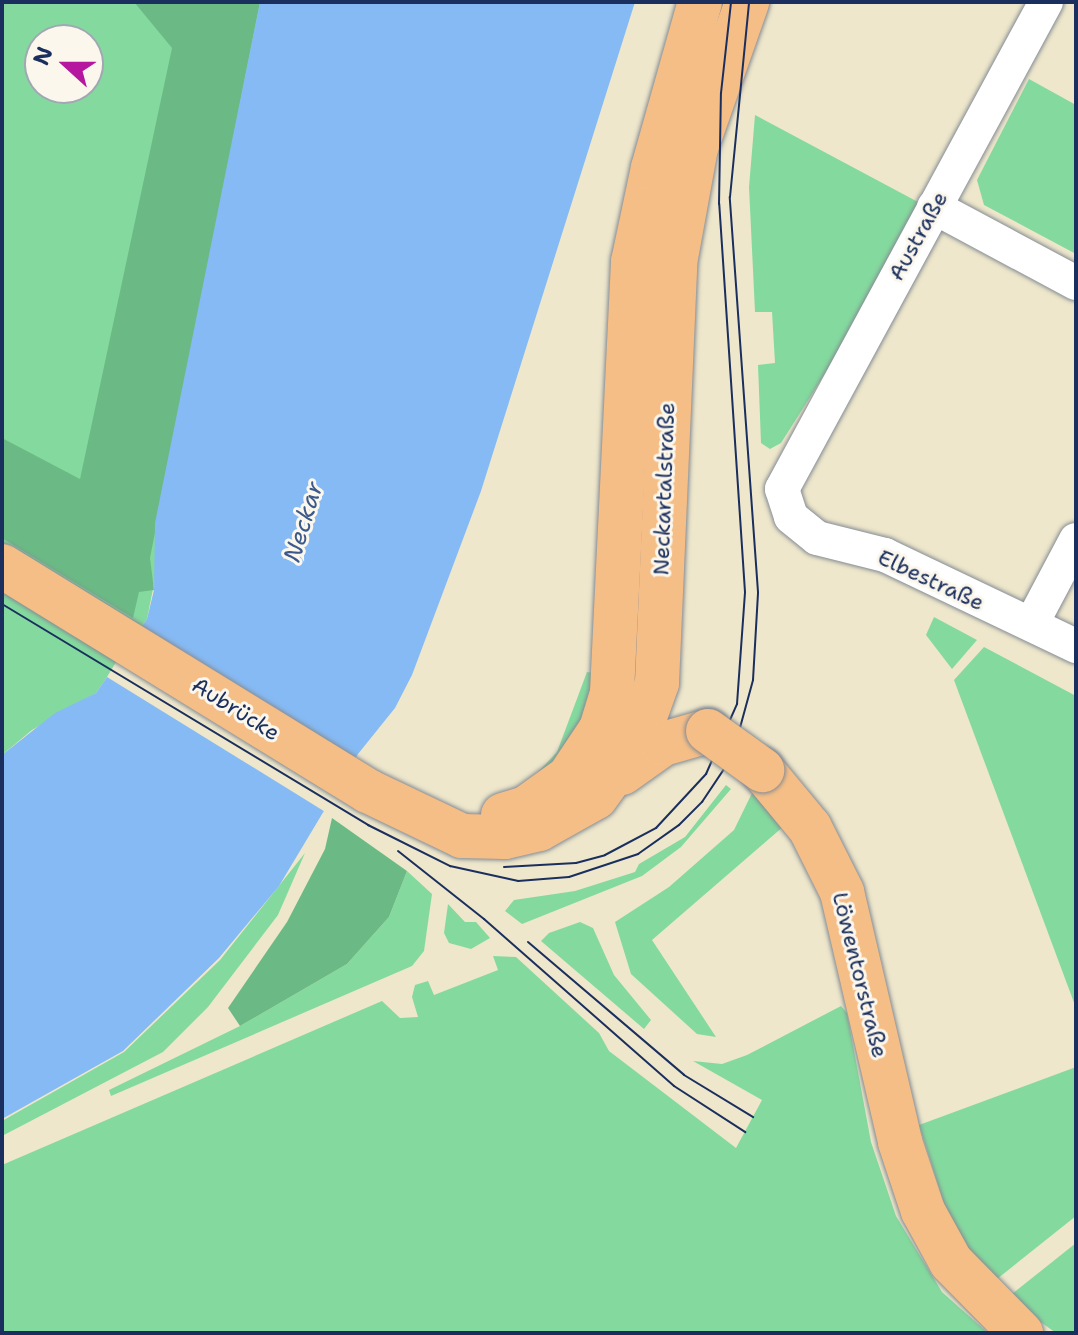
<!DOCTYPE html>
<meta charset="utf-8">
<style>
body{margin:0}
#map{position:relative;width:1078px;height:1335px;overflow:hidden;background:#eee7cb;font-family:"Shantell Sans",sans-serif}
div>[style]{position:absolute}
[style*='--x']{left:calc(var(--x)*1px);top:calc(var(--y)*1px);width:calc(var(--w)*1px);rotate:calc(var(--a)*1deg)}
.green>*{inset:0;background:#84da9e}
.forest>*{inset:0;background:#6bba85}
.water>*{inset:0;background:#86baf4}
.pier>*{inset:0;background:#eee7cb}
.roads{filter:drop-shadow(0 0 2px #848b94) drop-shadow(0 0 2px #848b94)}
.minor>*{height:34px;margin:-17px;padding:0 17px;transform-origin:17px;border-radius:17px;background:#fff}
.major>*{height:44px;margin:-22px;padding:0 22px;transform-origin:22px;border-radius:22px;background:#f6be87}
.tram>*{height:2px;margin:-1px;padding:0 1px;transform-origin:1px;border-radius:1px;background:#1b2f5e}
.bridges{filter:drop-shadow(0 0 2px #848b94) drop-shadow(0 0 2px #848b94)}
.major-bridge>*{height:44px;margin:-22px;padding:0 22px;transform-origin:22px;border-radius:22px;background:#f6be87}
span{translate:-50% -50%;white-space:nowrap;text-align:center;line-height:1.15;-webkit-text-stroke:6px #fbf7ec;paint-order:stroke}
.street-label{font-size:22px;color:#1b2f5e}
.water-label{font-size:24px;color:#3b598b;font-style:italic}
.frame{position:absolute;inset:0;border:4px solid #1b2f5e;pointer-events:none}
.north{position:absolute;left:24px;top:24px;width:80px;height:80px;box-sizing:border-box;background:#fbf7ec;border:2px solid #a1a7b3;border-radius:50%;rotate:291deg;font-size:22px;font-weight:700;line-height:32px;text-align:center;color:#1b2f5e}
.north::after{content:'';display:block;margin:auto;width:28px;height:36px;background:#b5179e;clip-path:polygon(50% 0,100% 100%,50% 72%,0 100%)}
</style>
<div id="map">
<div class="green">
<div style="clip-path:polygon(evenodd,2px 2px,270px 2px,147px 619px,96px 693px,32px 730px,2px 755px,2px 2px,40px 40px,88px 40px,88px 88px,40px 88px,40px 40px)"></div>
<div style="clip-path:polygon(1029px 79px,1076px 105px,1076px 254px,984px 205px,977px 180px)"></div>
<div style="clip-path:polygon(755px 115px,918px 202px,843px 345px,781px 443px,770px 449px,761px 443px,758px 365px,775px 363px,772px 312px,755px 312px,749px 187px)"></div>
<div style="clip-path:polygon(934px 617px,977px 640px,952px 669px,926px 635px)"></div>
<div style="clip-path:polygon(984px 647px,1076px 696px,1076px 1008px,954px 680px)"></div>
<div style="clip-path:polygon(587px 672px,604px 674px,570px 759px,525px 786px,557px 752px)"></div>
<div style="clip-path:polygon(726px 785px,731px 789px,681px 847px,642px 876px,522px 924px,505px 911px,514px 900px,575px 891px,635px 872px,639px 864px,685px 837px)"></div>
<div style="clip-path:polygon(753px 791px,784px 826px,652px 940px,716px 1037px,697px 1034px,631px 974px,615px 922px,669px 887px,734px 830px)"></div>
<div style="clip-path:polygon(305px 853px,278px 915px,208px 1007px,163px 1052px,2px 1136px,2px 1121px,124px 1052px,220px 960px)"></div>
<div style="clip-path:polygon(407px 871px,432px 894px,424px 951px,412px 966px,111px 1096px,109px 1090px,240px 1026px,347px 964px,389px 917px)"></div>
<div style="clip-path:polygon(448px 904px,465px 922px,476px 922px,490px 938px,471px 949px,449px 943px,444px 933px)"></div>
<div style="clip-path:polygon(580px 922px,593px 928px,614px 975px,651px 1020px,644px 1029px,541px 941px,549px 933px)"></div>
<div style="clip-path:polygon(493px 956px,516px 957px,599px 1033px,609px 1051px,736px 1148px,762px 1100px,693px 1061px,722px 1064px,747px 1055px,841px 1006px,847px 1013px,871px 1142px,896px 1216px,942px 1292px,988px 1333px,2px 1333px,2px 1165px,382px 1001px,400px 1018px,418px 1017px,412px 997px,415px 985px,428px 981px,434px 995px,498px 970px)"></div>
<div style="clip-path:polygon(1076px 1067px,1076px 1216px,992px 1283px,950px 1222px,919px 1125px)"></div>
<div style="clip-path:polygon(1076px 1243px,1076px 1333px,1056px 1333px,1007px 1298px)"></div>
</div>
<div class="forest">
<div style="clip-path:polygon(134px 2px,260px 2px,150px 558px,154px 590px,139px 592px,133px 618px,2px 538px,2px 438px,80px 479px,172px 48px)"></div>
<div style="clip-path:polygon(332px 818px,407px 871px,389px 917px,347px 964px,240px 1026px,228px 1008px,287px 922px,325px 849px)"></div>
</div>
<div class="water">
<div style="clip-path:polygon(260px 2px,635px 2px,481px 491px,412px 675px,395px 708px,358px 754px,279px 886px,219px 958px,123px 1051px,2px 1119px,2px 755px,55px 713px,96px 693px,147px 619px,154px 590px,155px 523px)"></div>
</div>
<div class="pier">
<div style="clip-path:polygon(139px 624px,360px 760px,327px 813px,107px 677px)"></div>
</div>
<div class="roads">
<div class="minor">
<div style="--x:1046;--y:2;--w:554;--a:118.46"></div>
<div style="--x:782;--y:489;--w:29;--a:72"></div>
<div style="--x:791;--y:517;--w:33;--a:39"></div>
<div style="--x:817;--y:538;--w:70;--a:14"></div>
<div style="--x:885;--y:555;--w:212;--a:25.5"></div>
<div style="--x:934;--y:207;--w:161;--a:28.2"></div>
<div style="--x:1032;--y:623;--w:94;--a:-62.1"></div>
</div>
<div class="major">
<div style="--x:2;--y:566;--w:430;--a:31.6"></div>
<div style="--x:368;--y:791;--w:104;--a:25.6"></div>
<div style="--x:462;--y:836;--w:43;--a:1.3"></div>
<div style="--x:505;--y:837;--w:35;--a:-13"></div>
<div style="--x:539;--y:829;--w:65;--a:-29.3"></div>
<div style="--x:596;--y:797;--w:68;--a:-54"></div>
<div style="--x:636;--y:742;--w:63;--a:-70.4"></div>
<div style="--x:657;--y:683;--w:420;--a:-87.5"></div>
<div style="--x:675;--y:263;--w:117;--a:-79.7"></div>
<div style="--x:696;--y:148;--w:155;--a:-70.7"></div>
<div style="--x:762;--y:770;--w:75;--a:50.4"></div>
<div style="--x:810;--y:828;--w:72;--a:63.4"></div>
<div style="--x:842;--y:892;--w:257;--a:76.9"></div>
<div style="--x:900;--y:1142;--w:73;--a:71.6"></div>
<div style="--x:923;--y:1211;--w:58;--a:61.2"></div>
<div style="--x:951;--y:1262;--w:100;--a:45.4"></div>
<div style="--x:622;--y:773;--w:50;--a:-35.3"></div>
<div style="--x:663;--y:744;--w:47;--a:-16.1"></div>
<div style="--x:503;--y:815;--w:24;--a:-17"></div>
<div style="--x:526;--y:808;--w:53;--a:-35.8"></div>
<div style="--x:569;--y:777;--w:58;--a:-56.3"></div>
<div style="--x:601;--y:729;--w:39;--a:-73"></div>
<div style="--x:612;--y:692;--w:431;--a:-87.2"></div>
<div style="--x:633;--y:262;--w:96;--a:-78"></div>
<div style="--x:653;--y:168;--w:173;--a:-74.2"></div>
</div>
</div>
<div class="tram">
<div style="--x:2;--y:604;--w:428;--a:31.1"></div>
<div style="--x:368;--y:825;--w:92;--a:26.6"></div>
<div style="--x:450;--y:866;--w:70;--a:12.4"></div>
<div style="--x:518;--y:881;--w:51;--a:-4.5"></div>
<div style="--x:569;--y:877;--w:73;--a:-18.4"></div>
<div style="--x:638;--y:854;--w:50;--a:-35.3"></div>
<div style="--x:679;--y:825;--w:33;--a:-45"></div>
<div style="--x:702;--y:802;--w:54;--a:-56.3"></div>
<div style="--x:732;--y:757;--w:80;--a:-74.7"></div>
<div style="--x:753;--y:680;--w:88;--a:-86.7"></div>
<div style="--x:758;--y:592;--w:396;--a:-94.1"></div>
<div style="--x:730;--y:197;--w:196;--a:-84.4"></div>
<div style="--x:398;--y:851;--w:110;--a:38.3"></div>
<div style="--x:484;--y:919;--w:253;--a:41.3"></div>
<div style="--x:674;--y:1086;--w:85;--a:32.9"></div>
<div style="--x:504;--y:867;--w:72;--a:-3.2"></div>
<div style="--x:576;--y:863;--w:30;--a:-15"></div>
<div style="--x:605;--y:855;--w:58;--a:-27.9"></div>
<div style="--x:656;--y:828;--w:74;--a:-47.2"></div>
<div style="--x:706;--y:774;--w:77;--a:-66.1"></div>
<div style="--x:737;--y:704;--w:112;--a:-85.9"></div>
<div style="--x:745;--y:592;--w:389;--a:-93.8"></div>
<div style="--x:719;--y:204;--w:111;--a:-89"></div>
<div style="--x:721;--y:93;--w:92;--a:-83.7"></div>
<div style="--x:528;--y:942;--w:205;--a:40.4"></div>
<div style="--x:684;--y:1075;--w:81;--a:31.3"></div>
</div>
<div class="bridges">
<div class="major-bridge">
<div style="--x:708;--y:731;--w:67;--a:35.8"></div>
</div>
</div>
<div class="street-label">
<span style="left:918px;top:236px;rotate:-61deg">Austraße</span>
<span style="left:664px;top:489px;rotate:-88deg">Neckartalstraße</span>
<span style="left:931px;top:580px;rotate:25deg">Elbestraße</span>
<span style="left:236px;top:709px;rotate:32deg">Aubrücke</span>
<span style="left:860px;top:975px;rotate:76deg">Löwentorstraße</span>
</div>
<div class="water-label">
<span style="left:304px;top:522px;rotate:-73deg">Neckar</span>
</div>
<div class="frame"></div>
<div class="north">N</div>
</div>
